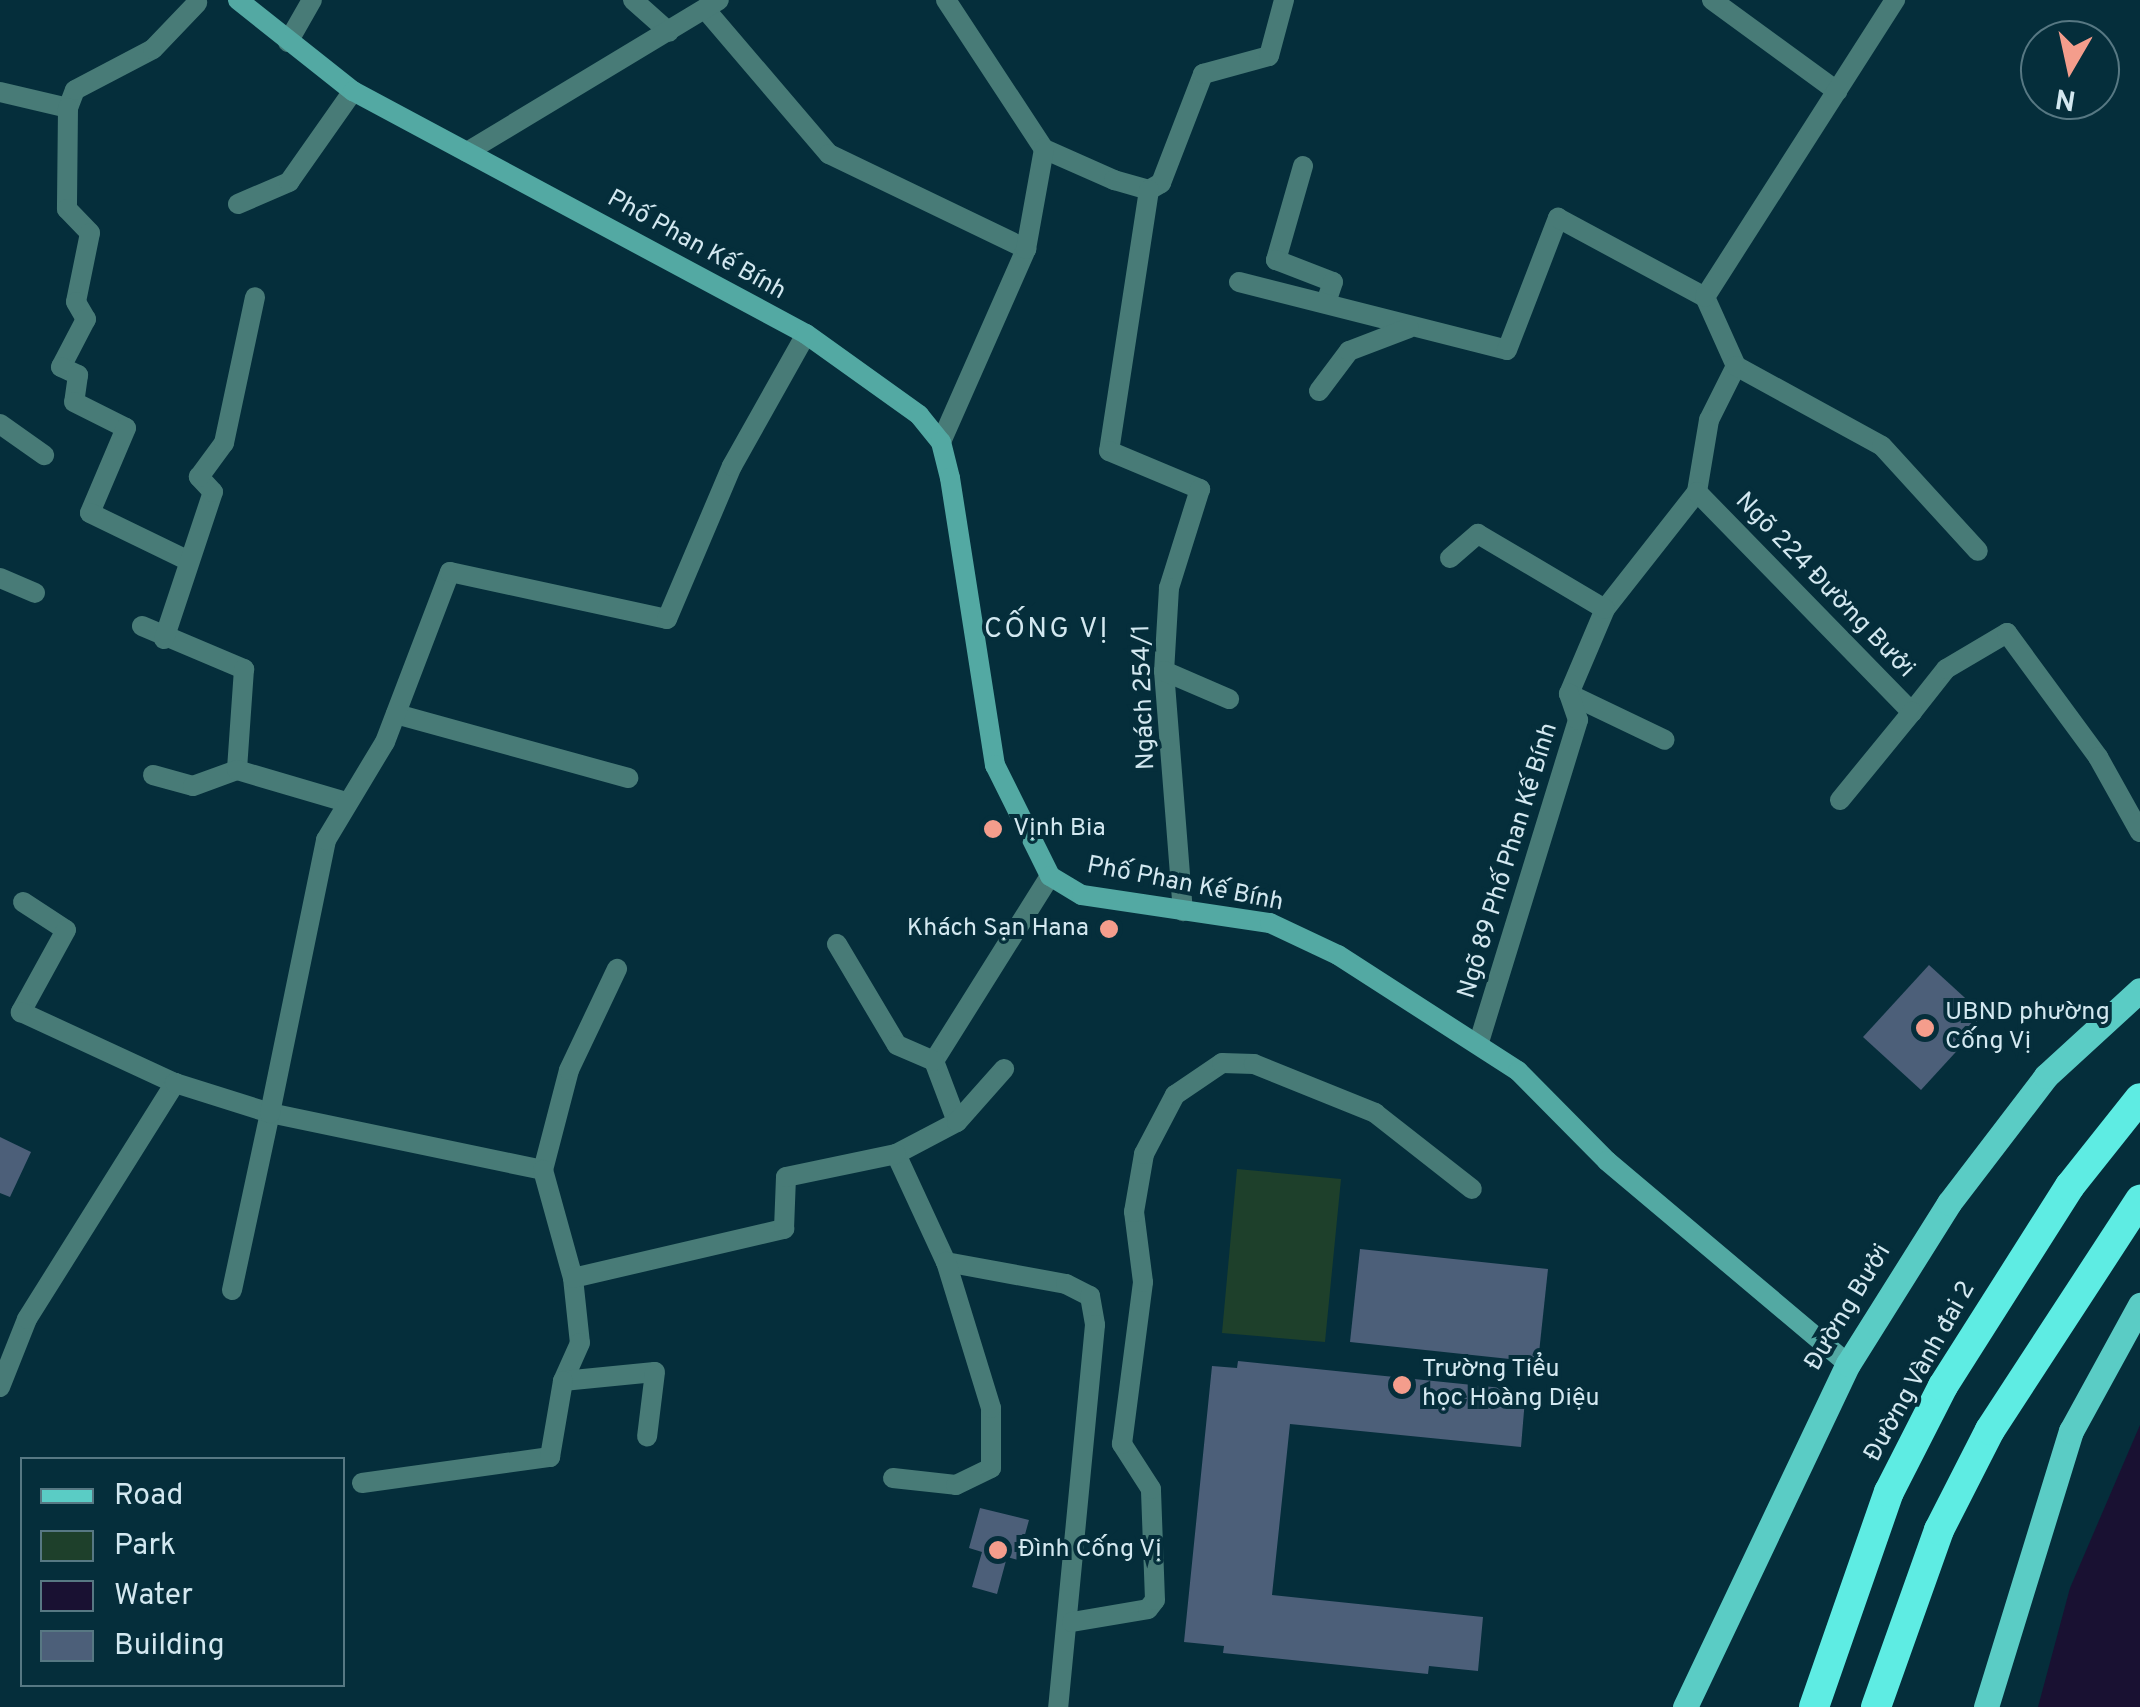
<!DOCTYPE html>
<meta charset="utf-8">
<style>
body{margin:0}
#map{position:relative;width:2140px;height:1707px;overflow:hidden;background:#052e3b;font-family:Overpass,sans-serif}
div>[style]{position:absolute}
[style*='--x']{left:calc(var(--x)*1px);top:calc(var(--y)*1px);width:calc(var(--w)*1px);rotate:calc(var(--a)*1deg)}
.green>*{inset:0;background:#1e402b}
.water>*{inset:0;background:#191132}
.building>*{inset:0;background:#4c5f79}
.lane>*{height:20px;margin:-10px;padding:0 10px;transform-origin:10px;border-radius:10px;background:#487b77}
.secondary>*{height:20px;margin:-10px;padding:0 10px;transform-origin:10px;border-radius:10px;background:#53a9a3}
.primary>*{height:25px;margin:-12.5px;padding:0 12.5px;transform-origin:12.5px;border-radius:12.5px;background:#5accc5}
.highway>*{height:30px;margin:-15px;padding:0 15px;transform-origin:15px;border-radius:15px;background:#5eece3}
.dots>*{width:28px;height:28px;translate:-50% -50%;box-sizing:border-box;border:5px solid #052e3b;border-radius:50%}
span{translate:-50% -50%;white-space:nowrap;text-align:center;line-height:1.15;-webkit-text-stroke:8px #052e3b;paint-order:stroke}
.street-label{font-size:25px;color:#d3e8f0}
.poi-label{font-size:25px;color:#d3e8f0}
.left{translate:0 -50%;text-align:left}
.right{translate:-100% -50%;text-align:right}
.neighbourhood-label{font-size:28px;color:#d3e8f0;letter-spacing:2.5px}
.legend{position:absolute;left:20px;top:1457px;width:325px;height:230px;box-sizing:border-box;background:#052e3b;border:2px solid #577883;margin:0;padding:12px 18px;list-style:none;font-size:30px;color:#d3e8f0}
.legend li{display:flex;align-items:center;gap:20px;height:50px}
.legend b{width:50px;border:2px solid #577883}
.north{position:absolute;left:2020px;top:20px;width:100px;height:100px;box-sizing:border-box;background:#052e3b;border:2px solid #577883;border-radius:50%;rotate:189deg;font-size:28px;font-weight:700;line-height:40px;text-align:center;color:#d3e8f0}
.north::after{content:'';display:block;margin:auto;width:35px;height:45px;background:#f49d8c;clip-path:polygon(50% 0,100% 100%,50% 72%,0 100%)}
</style>
<div id="map">
<div class="green">
<div style="clip-path:polygon(1237px 1169px,1341px 1179px,1325px 1342px,1222px 1333px)"></div>
</div>
<div class="water">
<div style="clip-path:polygon(2140px 1425px,2140px 1707px,2038px 1707px,2070px 1588px)"></div>
</div>
<div class="building">
<div style="clip-path:polygon(1929px 965px,1987px 1018px,1921px 1090px,1863px 1037px)"></div>
<div style="clip-path:polygon(0 1137px,31px 1152px,10px 1197px,0 1193px)"></div>
<div style="clip-path:polygon(1360px 1249px,1548px 1269px,1538px 1362px,1350px 1342px)"></div>
<div style="clip-path:polygon(1238px 1361px,1502px 1388px,1501px 1397px,1525px 1399px,1521px 1447px,1290px 1424px,1272px 1595px,1483px 1617px,1478px 1671px,1429px 1666px,1428px 1674px,1223px 1653px,1224px 1646px,1184px 1642px,1212px 1366px,1237px 1368px)"></div>
<div style="clip-path:polygon(980px 1508px,1029px 1520px,1018px 1560px,1007px 1557px,997px 1594px,972px 1587px,982px 1552px,969px 1548px)"></div>
</div>
<div class="lane">
<div style="--x:633;--y:0;--w:48;--a:41.6"></div>
<div style="--x:946;--y:0;--w:178;--a:56.7"></div>
<div style="--x:1712;--y:0;--w:155;--a:36.1"></div>
<div style="--x:705;--y:9;--w:191;--a:49.5"></div>
<div style="--x:829;--y:154;--w:219;--a:25.7"></div>
<div style="--x:288;--y:42;--w:48;--a:-60.3"></div>
<div style="--x:0;--y:92;--w:70;--a:13.2"></div>
<div style="--x:68;--y:108;--w:19;--a:-69"></div>
<div style="--x:75;--y:90;--w:88;--a:-27.7"></div>
<div style="--x:153;--y:49;--w:64;--a:-46.3"></div>
<div style="--x:68;--y:108;--w:101;--a:90.6"></div>
<div style="--x:67;--y:209;--w:33;--a:46"></div>
<div style="--x:90;--y:233;--w:70;--a:101.5"></div>
<div style="--x:76;--y:302;--w:20;--a:60"></div>
<div style="--x:86;--y:319;--w:54;--a:117.5"></div>
<div style="--x:61;--y:367;--w:19;--a:25"></div>
<div style="--x:78;--y:375;--w:27;--a:98"></div>
<div style="--x:74;--y:402;--w:58;--a:26.6"></div>
<div style="--x:126;--y:428;--w:92;--a:113"></div>
<div style="--x:90;--y:513;--w:110;--a:25.9"></div>
<div style="--x:1044;--y:149;--w:77;--a:23.9"></div>
<div style="--x:1114;--y:180;--w:36;--a:16"></div>
<div style="--x:1149;--y:190;--w:14;--a:-30"></div>
<div style="--x:1161;--y:183;--w:117;--a:-68.9"></div>
<div style="--x:1203;--y:74;--w:68;--a:-15.3"></div>
<div style="--x:1269;--y:56;--w:58;--a:-75"></div>
<div style="--x:467;--y:152;--w:294;--a:-31.1"></div>
<div style="--x:1303;--y:166;--w:98;--a:106"></div>
<div style="--x:1276;--y:260;--w:61;--a:21.1"></div>
<div style="--x:1333;--y:282;--w:18;--a:109"></div>
<div style="--x:1149;--y:190;--w:264;--a:98.7"></div>
<div style="--x:1109;--y:451;--w:99;--a:22.7"></div>
<div style="--x:1200;--y:489;--w:104;--a:107.4"></div>
<div style="--x:1169;--y:588;--w:83;--a:93.4"></div>
<div style="--x:1164;--y:671;--w:241;--a:85.5"></div>
<div style="--x:238;--y:204;--w:56;--a:-23.3"></div>
<div style="--x:289;--y:182;--w:111;--a:-54.9"></div>
<div style="--x:1239;--y:282;--w:276;--a:14.2"></div>
<div style="--x:1507;--y:350;--w:142;--a:-68.9"></div>
<div style="--x:1558;--y:218;--w:167;--a:28.3"></div>
<div style="--x:1705;--y:297;--w:76;--a:65.8"></div>
<div style="--x:1736;--y:366;--w:60;--a:116.6"></div>
<div style="--x:1709;--y:420;--w:73;--a:99.5"></div>
<div style="--x:1697;--y:492;--w:149;--a:128.2"></div>
<div style="--x:1605;--y:609;--w:92;--a:113"></div>
<div style="--x:1705;--y:297;--w:353;--a:-57.4"></div>
<div style="--x:1736;--y:366;--w:166;--a:28.7"></div>
<div style="--x:1882;--y:446;--w:142;--a:47.6"></div>
<div style="--x:1319;--y:391;--w:50;--a:-53.1"></div>
<div style="--x:1349;--y:351;--w:64;--a:-21"></div>
<div style="--x:0;--y:424;--w:54;--a:35.2"></div>
<div style="--x:941;--y:442;--w:211;--a:-66.2"></div>
<div style="--x:1026;--y:249;--w:102;--a:-79.8"></div>
<div style="--x:1697;--y:492;--w:308;--a:45.7"></div>
<div style="--x:1912;--y:712;--w:55;--a:-51.7"></div>
<div style="--x:1946;--y:669;--w:71;--a:-30.5"></div>
<div style="--x:2007;--y:633;--w:154;--a:53.7"></div>
<div style="--x:2098;--y:757;--w:86;--a:60.8"></div>
<div style="--x:1450;--y:558;--w:37;--a:-41"></div>
<div style="--x:1478;--y:534;--w:147;--a:30.6"></div>
<div style="--x:0;--y:578;--w:38;--a:23"></div>
<div style="--x:142;--y:626;--w:111;--a:22.9"></div>
<div style="--x:244;--y:669;--w:101;--a:94"></div>
<div style="--x:164;--y:639;--w:155;--a:-71.6"></div>
<div style="--x:213;--y:492;--w:21;--a:-133"></div>
<div style="--x:199;--y:477;--w:42;--a:-53.7"></div>
<div style="--x:224;--y:443;--w:149;--a:-78"></div>
<div style="--x:1164;--y:671;--w:71;--a:23.3"></div>
<div style="--x:1569;--y:694;--w:106;--a:25.6"></div>
<div style="--x:396;--y:714;--w:241;--a:15.4"></div>
<div style="--x:153;--y:775;--w:41;--a:15.4"></div>
<div style="--x:193;--y:786;--w:47;--a:-20"></div>
<div style="--x:237;--y:770;--w:114;--a:16.4"></div>
<div style="--x:1840;--y:800;--w:114;--a:-50.7"></div>
<div style="--x:1050;--y:876;--w:218;--a:122.1"></div>
<div style="--x:934;--y:1061;--w:65;--a:69.3"></div>
<div style="--x:957;--y:1122;--w:69;--a:152.3"></div>
<div style="--x:896;--y:1154;--w:119;--a:65.2"></div>
<div style="--x:946;--y:1262;--w:122;--a:10.4"></div>
<div style="--x:1066;--y:1284;--w:27;--a:27"></div>
<div style="--x:1090;--y:1296;--w:29;--a:80"></div>
<div style="--x:1095;--y:1325;--w:384;--a:95.5"></div>
<div style="--x:23;--y:902;--w:51;--a:33.1"></div>
<div style="--x:66;--y:930;--w:94;--a:118.8"></div>
<div style="--x:21;--y:1012;--w:170;--a:24.8"></div>
<div style="--x:837;--y:944;--w:117;--a:59.3"></div>
<div style="--x:897;--y:1045;--w:40;--a:23.4"></div>
<div style="--x:1479;--y:1042;--w:337;--a:-72.9"></div>
<div style="--x:1578;--y:720;--w:28;--a:-109"></div>
<div style="--x:957;--y:1122;--w:71;--a:-48.4"></div>
<div style="--x:543;--y:1170;--w:103;--a:-75.4"></div>
<div style="--x:569;--y:1070;--w:112;--a:-64.6"></div>
<div style="--x:573;--y:1278;--w:65;--a:83.9"></div>
<div style="--x:580;--y:1343;--w:42;--a:114.1"></div>
<div style="--x:563;--y:1381;--w:92;--a:-5.6"></div>
<div style="--x:655;--y:1372;--w:65;--a:97"></div>
<div style="--x:232;--y:1290;--w:181;--a:-77.9"></div>
<div style="--x:270;--y:1113;--w:279;--a:11.8"></div>
<div style="--x:543;--y:1170;--w:112;--a:74.5"></div>
<div style="--x:573;--y:1278;--w:217;--a:-13.1"></div>
<div style="--x:784;--y:1229;--w:52;--a:-87.8"></div>
<div style="--x:786;--y:1177;--w:112;--a:-11.8"></div>
<div style="--x:0;--y:1387;--w:73;--a:-68.3"></div>
<div style="--x:27;--y:1319;--w:279;--a:-57.9"></div>
<div style="--x:175;--y:1083;--w:100;--a:17.5"></div>
<div style="--x:270;--y:1113;--w:279;--a:-78.4"></div>
<div style="--x:326;--y:840;--w:114;--a:-59"></div>
<div style="--x:385;--y:742;--w:182;--a:-69.1"></div>
<div style="--x:450;--y:572;--w:222;--a:12.2"></div>
<div style="--x:667;--y:619;--w:166;--a:-67"></div>
<div style="--x:732;--y:466;--w:151;--a:-60.7"></div>
<div style="--x:893;--y:1478;--w:63;--a:6.3"></div>
<div style="--x:956;--y:1485;--w:39;--a:-26"></div>
<div style="--x:991;--y:1468;--w:60;--a:-90"></div>
<div style="--x:991;--y:1408;--w:153;--a:-107.1"></div>
<div style="--x:362;--y:1483;--w:190;--a:-7.9"></div>
<div style="--x:550;--y:1457;--w:77;--a:-80.3"></div>
<div style="--x:1072;--y:1622;--w:77;--a:-9.7"></div>
<div style="--x:1148;--y:1609;--w:11;--a:-52"></div>
<div style="--x:1155;--y:1600;--w:111;--a:-92.1"></div>
<div style="--x:1151;--y:1489;--w:54;--a:-122.8"></div>
<div style="--x:1122;--y:1444;--w:163;--a:-82.6"></div>
<div style="--x:1143;--y:1282;--w:71;--a:-97.3"></div>
<div style="--x:1134;--y:1212;--w:59;--a:-80.2"></div>
<div style="--x:1144;--y:1154;--w:67;--a:-62.3"></div>
<div style="--x:1175;--y:1095;--w:57;--a:-34.2"></div>
<div style="--x:1222;--y:1063;--w:32;--a:2"></div>
<div style="--x:1254;--y:1064;--w:131;--a:22"></div>
<div style="--x:1375;--y:1113;--w:123;--a:38.1"></div>
</div>
<div class="secondary">
<div style="--x:238;--y:0;--w:147;--a:38.4"></div>
<div style="--x:353;--y:91;--w:514;--a:28.21"></div>
<div style="--x:806;--y:334;--w:139;--a:35.6"></div>
<div style="--x:919;--y:415;--w:35;--a:51"></div>
<div style="--x:941;--y:442;--w:37;--a:76"></div>
<div style="--x:950;--y:478;--w:291;--a:81.1"></div>
<div style="--x:995;--y:765;--w:124;--a:63.6"></div>
<div style="--x:1050;--y:876;--w:37;--a:31"></div>
<div style="--x:1082;--y:895;--w:190;--a:8.5"></div>
<div style="--x:1270;--y:923;--w:75;--a:25.2"></div>
<div style="--x:1338;--y:955;--w:214;--a:32.8"></div>
<div style="--x:1518;--y:1071;--w:127;--a:45.3"></div>
<div style="--x:1607;--y:1161;--w:315;--a:40.1"></div>
</div>
<div class="primary">
<div style="--x:1685;--y:1707;--w:380;--a:-64.6"></div>
<div style="--x:1848;--y:1364;--w:190;--a:-57.9"></div>
<div style="--x:1949;--y:1203;--w:160;--a:-52.6"></div>
<div style="--x:2046;--y:1076;--w:127;--a:-42.5"></div>
<div style="--x:1986;--y:1707;--w:289;--a:-72.9"></div>
<div style="--x:2071;--y:1431;--w:144;--a:-61.3"></div>
</div>
<div class="highway">
<div style="--x:1814;--y:1707;--w:228;--a:-70.8"></div>
<div style="--x:1889;--y:1492;--w:119;--a:-63"></div>
<div style="--x:1943;--y:1386;--w:237;--a:-57.6"></div>
<div style="--x:2070;--y:1186;--w:112;--a:-51.5"></div>
<div style="--x:1876;--y:1707;--w:188;--a:-70.4"></div>
<div style="--x:1939;--y:1530;--w:112;--a:-63"></div>
<div style="--x:1990;--y:1430;--w:275;--a:-56.9"></div>
</div>
<div class="dots">
<div style="left:993px;top:829px;background:#f49d8c"></div>
<div style="left:1109px;top:929px;background:#f49d8c"></div>
<div style="left:1925px;top:1028px;background:#f49d8c"></div>
<div style="left:1402px;top:1385px;background:#f49d8c"></div>
<div style="left:998px;top:1550px;background:#f49d8c"></div>
</div>
<div class="street-label">
<span style="left:696px;top:246px;rotate:29deg">Phố Phan Kế Bính</span>
<span style="left:1824px;top:586px;rotate:46deg">Ngõ 224 Đường Bưởi</span>
<span style="left:1145px;top:697px;rotate:-92deg">Ngách 254/1</span>
<span style="left:1509px;top:861px;rotate:-73deg">Ngõ 89 Phố Phan Kế Bính</span>
<span style="left:1185px;top:885px;rotate:11deg">Phố Phan Kế Bính</span>
<span style="left:1849px;top:1308px;rotate:-59deg">Đường Bưởi</span>
<span style="left:1921px;top:1372px;rotate:-61deg">Đường Vành đai 2</span>
</div>
<div class="poi-label">
<span class="left" style="left:1013px;top:829px">Vịnh Bia</span>
<span class="right" style="left:1089px;top:929px">Khách Sạn Hana</span>
<span class="left" style="left:1945px;top:1028px">UBND phường<br>Cống Vị</span>
<span class="left" style="left:1422px;top:1385px">Trường Tiểu<br>học Hoàng Diệu</span>
<span class="left" style="left:1018px;top:1550px">Đình Cống Vị</span>
</div>
<div class="neighbourhood-label">
<span style="left:1047px;top:630px">CỐNG VỊ</span>
</div>
<ul class="legend">
<li><b style="height:12px;background:#5accc5"></b>Road</li>
<li><b style="height:28px;background:#1e402b"></b>Park</li>
<li><b style="height:28px;background:#191132"></b>Water</li>
<li><b style="height:28px;background:#4c5f79"></b>Building</li>
</ul>
<div class="north">N</div>
</div>
